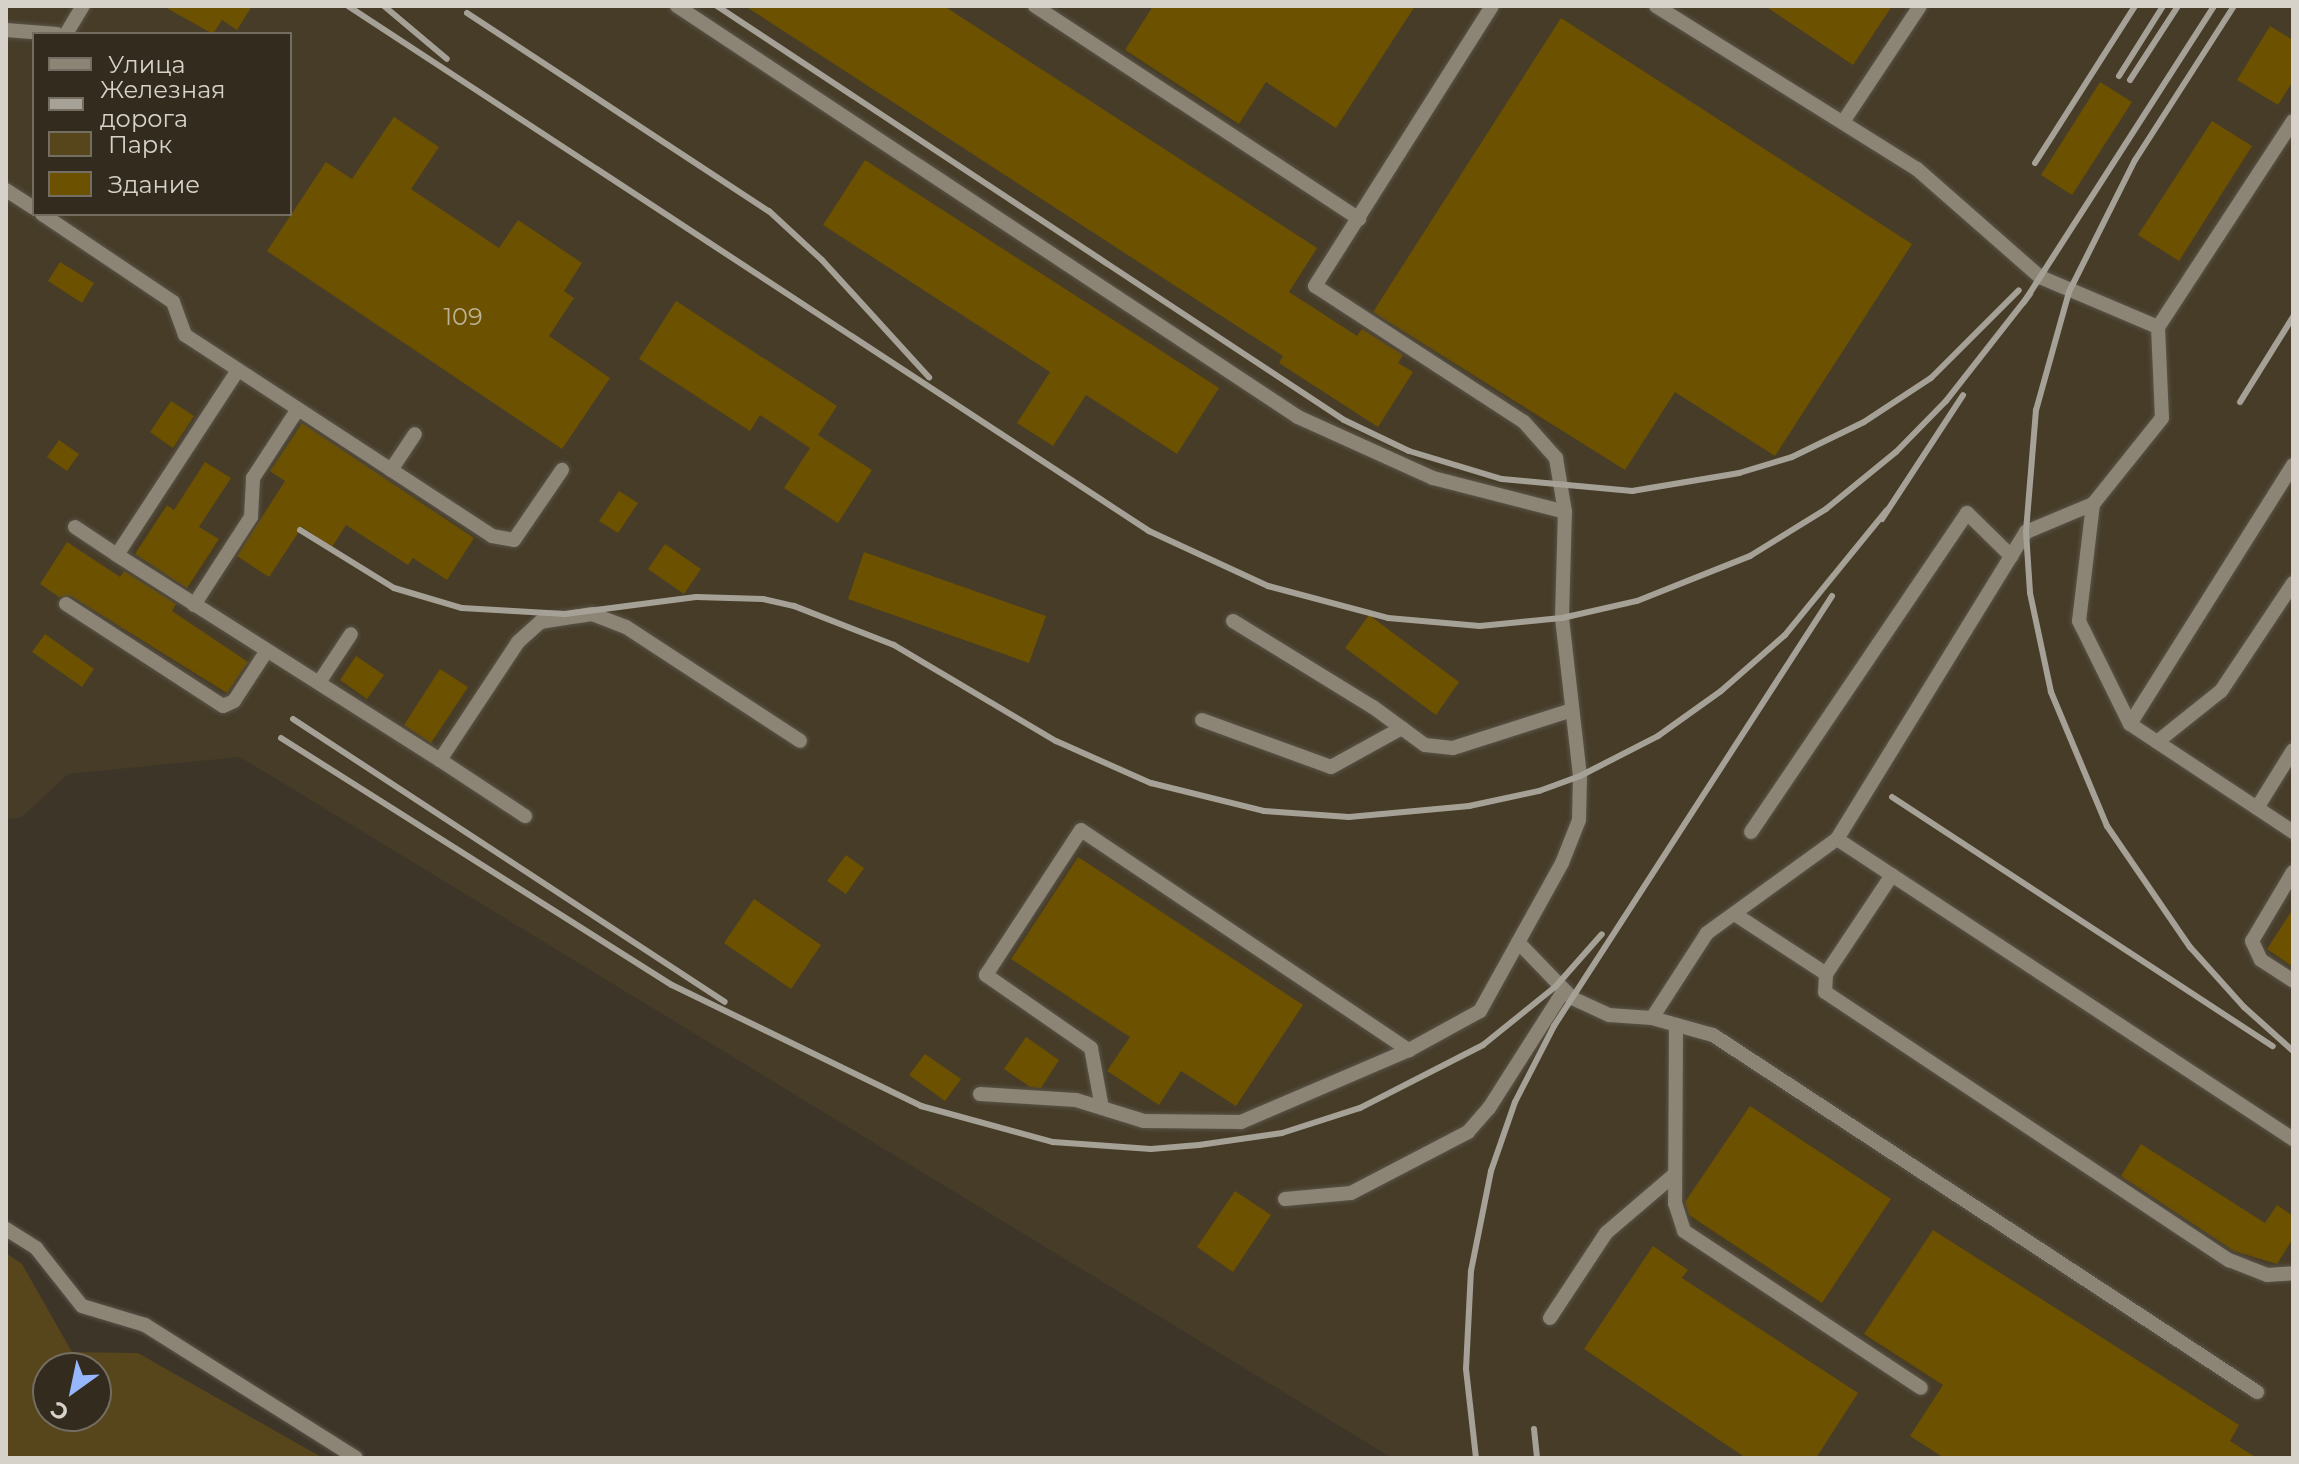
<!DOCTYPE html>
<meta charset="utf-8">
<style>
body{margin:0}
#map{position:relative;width:2299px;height:1464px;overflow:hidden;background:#3c3528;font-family:Montserrat,sans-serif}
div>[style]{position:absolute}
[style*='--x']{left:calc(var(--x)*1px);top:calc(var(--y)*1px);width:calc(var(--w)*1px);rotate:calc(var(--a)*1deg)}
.built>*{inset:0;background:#463c28}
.green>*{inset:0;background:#57451c}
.building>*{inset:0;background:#6c5100}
.roads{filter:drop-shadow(0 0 2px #595348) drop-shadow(0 0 2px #595348)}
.minor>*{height:14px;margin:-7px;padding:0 7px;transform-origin:7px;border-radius:7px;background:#8c8475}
.rail>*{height:6px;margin:-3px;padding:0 3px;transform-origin:3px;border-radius:3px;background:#a6a196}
span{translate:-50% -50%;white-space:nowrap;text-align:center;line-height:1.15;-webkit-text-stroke:6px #322b1e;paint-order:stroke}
.number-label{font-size:24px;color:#bcb297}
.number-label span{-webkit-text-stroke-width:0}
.frame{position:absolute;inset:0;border:8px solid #d6d2c9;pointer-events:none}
.legend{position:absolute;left:32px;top:32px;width:260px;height:184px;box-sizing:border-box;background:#322b1e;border:2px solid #746e62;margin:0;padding:10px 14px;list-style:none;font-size:24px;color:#d6d2c9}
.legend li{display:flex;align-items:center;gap:16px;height:40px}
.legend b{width:40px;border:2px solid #746e62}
.north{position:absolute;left:32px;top:1352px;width:80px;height:80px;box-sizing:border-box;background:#322b1e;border:2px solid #746e62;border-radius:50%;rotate:213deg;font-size:22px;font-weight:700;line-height:32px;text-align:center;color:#d6d2c9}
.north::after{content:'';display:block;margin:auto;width:28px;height:36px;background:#96b6fd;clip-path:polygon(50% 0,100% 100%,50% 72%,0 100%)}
</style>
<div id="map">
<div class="built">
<div style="clip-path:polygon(evenodd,6px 6px,2293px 6px,2293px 1458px,1392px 1458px,240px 757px,68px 774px,21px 818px,6px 819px,6px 6px,34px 34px,290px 34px,290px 214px,34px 214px,34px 34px)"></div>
</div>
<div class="green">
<div style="clip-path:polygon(evenodd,6px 1253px,22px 1264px,72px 1352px,138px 1353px,323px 1458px,6px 1458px,6px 1253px,48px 1368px,96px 1368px,96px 1416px,48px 1416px,48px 1368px)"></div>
</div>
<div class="building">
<div style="clip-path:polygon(163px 6px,252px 6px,237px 30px,222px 20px,213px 34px)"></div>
<div style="clip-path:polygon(745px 6px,944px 6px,1317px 248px,1289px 292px,1357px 336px,1362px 329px,1403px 355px,1398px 363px,1413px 372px,1378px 427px,1279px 363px,1283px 356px)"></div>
<div style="clip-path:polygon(1153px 6px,1415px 6px,1336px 128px,1266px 82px,1239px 124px,1125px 50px)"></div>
<div style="clip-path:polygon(1765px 6px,1892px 6px,1853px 65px)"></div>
<div style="clip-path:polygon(1561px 18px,1912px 244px,1775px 456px,1675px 392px,1625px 470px,1373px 312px)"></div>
<div style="clip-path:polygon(2270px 26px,2293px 40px,2293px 81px,2278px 105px,2237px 80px)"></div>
<div style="clip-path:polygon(2100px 82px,2132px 102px,2072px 195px,2041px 175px)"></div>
<div style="clip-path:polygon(394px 117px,439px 147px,411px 189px,499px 248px,518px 220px,582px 263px,564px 291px,574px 298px,549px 336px,610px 378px,562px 449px,267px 251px,326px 162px,352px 179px)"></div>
<div style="clip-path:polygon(2212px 121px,2252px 146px,2179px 261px,2138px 235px)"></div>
<div style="clip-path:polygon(865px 160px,1219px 388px,1177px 454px,1086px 395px,1053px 446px,1017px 423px,1050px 372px,823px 225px)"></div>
<div style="clip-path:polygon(60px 262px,94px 283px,82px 303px,48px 281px)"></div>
<div style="clip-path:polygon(676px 301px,837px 406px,818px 435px,872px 470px,838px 523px,784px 488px,810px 448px,760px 415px,750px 431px,639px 359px)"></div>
<div style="clip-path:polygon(171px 401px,194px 416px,173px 448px,150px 432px)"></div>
<div style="clip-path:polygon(302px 423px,474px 538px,447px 580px,413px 558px,408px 565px,346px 525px,332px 547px,302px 527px,269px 577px,237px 556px,285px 481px,270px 471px)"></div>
<div style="clip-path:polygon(59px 440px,79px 454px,67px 471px,47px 457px)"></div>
<div style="clip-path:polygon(205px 462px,231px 478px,199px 527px,219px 539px,187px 588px,135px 554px,167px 505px,174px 510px)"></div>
<div style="clip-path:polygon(619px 491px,638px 503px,618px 533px,599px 521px)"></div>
<div style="clip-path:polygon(67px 542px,120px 577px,124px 571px,176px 604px,172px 611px,248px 662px,227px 693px,71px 596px,59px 597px,40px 584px)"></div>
<div style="clip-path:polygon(665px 544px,701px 569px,684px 594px,648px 569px)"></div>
<div style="clip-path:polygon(864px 552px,1046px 616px,1029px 663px,848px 599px)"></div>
<div style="clip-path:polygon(1369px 615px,1459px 682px,1436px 715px,1345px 648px)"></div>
<div style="clip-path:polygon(45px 634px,94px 669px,82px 687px,32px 652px)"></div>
<div style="clip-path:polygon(356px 656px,384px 675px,367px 699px,340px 680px)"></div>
<div style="clip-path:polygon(440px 669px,468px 687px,431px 743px,404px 725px)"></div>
<div style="clip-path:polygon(846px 855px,864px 868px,846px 894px,827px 881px)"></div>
<div style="clip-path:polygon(1078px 857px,1303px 1005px,1236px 1106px,1181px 1071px,1159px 1105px,1107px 1071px,1130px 1037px,1011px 959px)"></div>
<div style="clip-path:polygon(754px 899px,821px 945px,791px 989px,724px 943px)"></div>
<div style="clip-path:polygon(2293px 909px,2293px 967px,2267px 949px)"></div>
<div style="clip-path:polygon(1026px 1037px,1059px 1060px,1041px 1088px,1030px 1087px,1004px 1069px)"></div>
<div style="clip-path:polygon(925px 1054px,961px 1079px,945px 1101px,909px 1075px)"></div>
<div style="clip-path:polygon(1750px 1106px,1891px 1199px,1822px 1303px,1689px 1215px,1685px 1202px)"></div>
<div style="clip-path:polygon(2141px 1144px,2265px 1223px,2277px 1205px,2293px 1216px,2293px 1238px,2277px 1264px,2234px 1251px,2121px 1176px)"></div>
<div style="clip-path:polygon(1235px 1191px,1271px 1215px,1233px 1272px,1197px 1247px)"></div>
<div style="clip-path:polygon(1933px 1230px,2239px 1425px,2230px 1441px,2257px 1458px,1944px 1458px,1910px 1436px,1943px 1385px,1864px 1334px)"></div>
<div style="clip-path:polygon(1653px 1246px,1688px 1270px,1682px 1278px,1858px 1393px,1816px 1458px,1746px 1458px,1584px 1349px)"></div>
</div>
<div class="roads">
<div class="minor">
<div style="--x:677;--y:6;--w:745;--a:33.5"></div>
<div style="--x:1298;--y:417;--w:148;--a:24.3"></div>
<div style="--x:1433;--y:478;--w:136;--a:14.4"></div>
<div style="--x:1035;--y:6;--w:388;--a:33.3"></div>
<div style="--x:1656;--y:6;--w:308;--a:32"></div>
<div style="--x:1917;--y:169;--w:164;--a:41.3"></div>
<div style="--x:2040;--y:277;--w:128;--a:23"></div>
<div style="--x:6;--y:30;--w:51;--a:4.5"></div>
<div style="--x:66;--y:34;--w:33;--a:-59"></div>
<div style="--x:2293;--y:121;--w:246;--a:123.2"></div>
<div style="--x:2158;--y:327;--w:91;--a:87.5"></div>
<div style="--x:2162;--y:418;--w:110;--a:128.7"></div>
<div style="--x:2093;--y:504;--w:118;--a:96.8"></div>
<div style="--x:2079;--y:621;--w:115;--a:63.7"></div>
<div style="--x:2130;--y:724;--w:196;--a:33.5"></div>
<div style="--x:1843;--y:122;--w:139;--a:-56.4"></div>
<div style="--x:6;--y:190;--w:33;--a:33"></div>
<div style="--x:42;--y:214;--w:158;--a:33.9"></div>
<div style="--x:173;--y:302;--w:35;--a:70"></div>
<div style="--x:185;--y:335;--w:367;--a:33.2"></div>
<div style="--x:492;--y:536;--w:22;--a:10"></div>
<div style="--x:514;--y:540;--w:85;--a:-55.6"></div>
<div style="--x:238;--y:370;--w:221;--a:123.2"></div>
<div style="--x:117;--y:555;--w:383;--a:32.4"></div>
<div style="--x:440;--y:760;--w:141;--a:-56.5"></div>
<div style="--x:518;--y:642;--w:30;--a:-42"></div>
<div style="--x:540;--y:622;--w:53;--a:-8.7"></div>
<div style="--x:592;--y:614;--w:36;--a:21"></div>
<div style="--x:626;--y:627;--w:208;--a:33.2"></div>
<div style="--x:391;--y:470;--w:43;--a:-56.3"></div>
<div style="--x:75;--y:527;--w:50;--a:33.7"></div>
<div style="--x:66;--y:604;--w:187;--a:33"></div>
<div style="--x:223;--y:706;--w:12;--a:-24"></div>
<div style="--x:234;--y:701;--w:59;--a:-56.9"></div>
<div style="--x:194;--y:605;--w:105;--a:-57.1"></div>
<div style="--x:251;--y:517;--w:39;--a:-87"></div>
<div style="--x:253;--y:478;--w:82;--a:-56.9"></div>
<div style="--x:1233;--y:621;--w:164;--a:31.6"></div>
<div style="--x:1373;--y:707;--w:64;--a:36.2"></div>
<div style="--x:1425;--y:745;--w:28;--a:6"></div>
<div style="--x:1453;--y:748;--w:125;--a:-17.7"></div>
<div style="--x:320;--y:681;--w:56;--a:-56.6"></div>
<div style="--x:1202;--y:720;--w:137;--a:20"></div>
<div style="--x:1331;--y:767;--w:81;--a:-28.8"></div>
<div style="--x:2130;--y:724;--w:306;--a:-57.8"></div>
<div style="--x:2157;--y:742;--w:82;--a:-38.6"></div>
<div style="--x:2221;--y:691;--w:130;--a:-56.3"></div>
<div style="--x:440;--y:760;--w:102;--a:33.4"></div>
<div style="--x:2257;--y:808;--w:68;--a:-58.2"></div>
<div style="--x:1751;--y:832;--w:385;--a:-55.9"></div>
<div style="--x:1967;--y:513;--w:62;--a:44.3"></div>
<div style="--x:1837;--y:839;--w:546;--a:33.34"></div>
<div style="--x:2293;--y:872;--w:80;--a:120.7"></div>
<div style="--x:2252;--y:941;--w:21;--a:65"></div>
<div style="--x:2261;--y:960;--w:38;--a:33"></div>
<div style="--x:1892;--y:875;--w:119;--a:123.7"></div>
<div style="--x:1826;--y:974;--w:18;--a:93"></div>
<div style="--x:1825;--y:992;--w:485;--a:33.6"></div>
<div style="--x:2229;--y:1260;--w:41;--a:21.5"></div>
<div style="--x:2267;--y:1275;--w:26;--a:-4"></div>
<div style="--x:1736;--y:915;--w:108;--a:33.2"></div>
<div style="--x:1518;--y:942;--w:78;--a:46"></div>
<div style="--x:1572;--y:998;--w:41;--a:24.7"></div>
<div style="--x:1609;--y:1015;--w:43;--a:4"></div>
<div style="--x:1652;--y:1018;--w:101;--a:-57.1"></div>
<div style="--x:1707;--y:933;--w:160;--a:-35.9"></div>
<div style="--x:1837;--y:839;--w:361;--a:-58.4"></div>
<div style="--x:2026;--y:532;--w:73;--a:-22.7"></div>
<div style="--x:1652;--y:1018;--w:63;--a:15.6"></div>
<div style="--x:1713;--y:1035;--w:651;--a:33.27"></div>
<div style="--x:1676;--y:1025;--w:178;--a:90.3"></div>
<div style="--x:1675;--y:1203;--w:29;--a:72"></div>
<div style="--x:1684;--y:1231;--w:284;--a:33.5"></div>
<div style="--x:980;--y:1094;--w:96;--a:3.6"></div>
<div style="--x:1076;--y:1100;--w:71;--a:17.2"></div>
<div style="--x:1144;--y:1121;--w:97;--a:0.6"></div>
<div style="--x:1241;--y:1122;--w:183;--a:-23.2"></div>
<div style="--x:1102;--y:1108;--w:61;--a:-100.4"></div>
<div style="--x:1091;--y:1048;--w:128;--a:-145.2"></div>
<div style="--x:986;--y:975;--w:173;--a:-56.8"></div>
<div style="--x:1081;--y:830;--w:395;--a:33.9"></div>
<div style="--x:1409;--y:1050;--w:81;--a:-28.8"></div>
<div style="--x:1480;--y:1011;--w:169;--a:-61"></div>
<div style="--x:1562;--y:863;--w:46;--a:-68.4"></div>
<div style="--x:1579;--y:820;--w:44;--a:-88.7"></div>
<div style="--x:1580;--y:776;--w:159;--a:-96.5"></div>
<div style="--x:1562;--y:618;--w:106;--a:-88.4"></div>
<div style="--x:1565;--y:512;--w:55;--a:-99.5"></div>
<div style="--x:1556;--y:458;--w:48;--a:-131.6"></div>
<div style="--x:1524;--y:422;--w:249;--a:-146.9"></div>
<div style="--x:1315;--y:286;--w:331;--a:-57.7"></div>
<div style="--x:1285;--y:1199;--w:66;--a:-5.2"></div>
<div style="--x:1351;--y:1193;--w:132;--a:-27.5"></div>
<div style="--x:1468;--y:1132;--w:32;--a:-49"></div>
<div style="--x:1489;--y:1108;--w:138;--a:-57.5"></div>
<div style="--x:6;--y:1229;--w:36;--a:32"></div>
<div style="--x:36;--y:1248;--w:74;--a:51.6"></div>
<div style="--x:82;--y:1306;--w:66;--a:16.8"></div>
<div style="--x:145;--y:1325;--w:249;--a:32.2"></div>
<div style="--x:1550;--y:1318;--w:102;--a:-56.6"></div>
<div style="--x:1606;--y:1233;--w:91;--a:-40.5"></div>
</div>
</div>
<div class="rail">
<div style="--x:348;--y:6;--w:958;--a:33.24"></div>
<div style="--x:1149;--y:531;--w:131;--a:24.8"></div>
<div style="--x:1268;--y:586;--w:124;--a:14.9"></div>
<div style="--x:1388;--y:618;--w:92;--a:5"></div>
<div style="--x:1480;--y:626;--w:82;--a:-5.6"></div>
<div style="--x:1562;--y:618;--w:77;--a:-12.8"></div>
<div style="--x:1637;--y:601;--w:122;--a:-21.7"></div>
<div style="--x:1750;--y:556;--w:89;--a:-31.7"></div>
<div style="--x:1826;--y:509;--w:90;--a:-39.2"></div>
<div style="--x:1896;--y:452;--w:71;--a:-45.6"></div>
<div style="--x:1946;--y:401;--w:136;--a:-51.9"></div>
<div style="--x:384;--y:6;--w:82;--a:40.1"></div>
<div style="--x:717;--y:6;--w:751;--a:33.44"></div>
<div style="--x:1344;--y:420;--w:72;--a:25.5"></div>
<div style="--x:1409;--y:451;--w:97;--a:16.8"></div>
<div style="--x:1502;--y:479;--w:131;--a:5.3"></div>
<div style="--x:1632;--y:491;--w:109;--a:-9.5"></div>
<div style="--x:1739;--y:473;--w:55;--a:-16.8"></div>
<div style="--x:1792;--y:457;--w:80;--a:-25.9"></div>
<div style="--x:1864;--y:422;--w:80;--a:-33.3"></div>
<div style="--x:1931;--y:378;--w:124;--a:-45"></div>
<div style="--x:2234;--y:6;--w:183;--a:122.7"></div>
<div style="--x:2135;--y:160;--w:148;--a:116.6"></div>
<div style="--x:2069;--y:292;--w:123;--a:105.6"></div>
<div style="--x:2036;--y:410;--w:122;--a:94.7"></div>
<div style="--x:2026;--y:532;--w:61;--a:86.2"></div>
<div style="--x:2030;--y:593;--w:101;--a:78"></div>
<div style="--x:2051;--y:692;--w:145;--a:67.3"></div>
<div style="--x:2107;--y:826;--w:147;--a:55.6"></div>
<div style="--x:2190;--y:947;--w:81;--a:48"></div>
<div style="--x:2244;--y:1007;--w:66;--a:41.9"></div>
<div style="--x:467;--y:13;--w:361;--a:33.3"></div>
<div style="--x:769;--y:211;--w:72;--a:42.8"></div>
<div style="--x:822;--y:260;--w:159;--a:47.6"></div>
<div style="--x:2119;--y:76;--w:83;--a:-57.8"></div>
<div style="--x:2130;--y:80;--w:88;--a:-57"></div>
<div style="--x:2035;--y:163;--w:186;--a:-57.5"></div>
<div style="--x:2024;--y:302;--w:352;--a:-57.3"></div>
<div style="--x:2240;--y:402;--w:100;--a:-58.1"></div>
<div style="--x:1882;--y:519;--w:148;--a:-56.8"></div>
<div style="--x:300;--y:530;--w:110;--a:31.7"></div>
<div style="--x:394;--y:588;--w:71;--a:16.4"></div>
<div style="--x:462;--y:608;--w:103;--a:3.3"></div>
<div style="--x:565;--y:614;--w:132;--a:-7.4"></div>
<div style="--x:696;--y:597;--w:67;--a:1.7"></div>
<div style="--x:763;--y:599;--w:32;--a:13"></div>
<div style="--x:794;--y:606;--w:107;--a:21.3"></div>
<div style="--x:894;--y:645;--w:188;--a:30.7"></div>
<div style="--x:1056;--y:741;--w:104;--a:23.9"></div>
<div style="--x:1151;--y:783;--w:116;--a:13.9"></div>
<div style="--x:1264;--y:811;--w:85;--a:4"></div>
<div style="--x:1349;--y:817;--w:121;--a:-5.2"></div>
<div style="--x:1469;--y:806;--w:72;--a:-12.1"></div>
<div style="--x:1539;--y:791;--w:44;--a:-20.1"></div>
<div style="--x:1580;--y:776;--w:88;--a:-27.1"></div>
<div style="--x:1658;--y:736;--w:77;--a:-35.5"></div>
<div style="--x:1721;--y:691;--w:85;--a:-41.2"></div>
<div style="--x:1785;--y:635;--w:161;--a:-50.8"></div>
<div style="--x:293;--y:719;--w:516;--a:33.23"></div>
<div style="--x:281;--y:738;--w:462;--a:32.3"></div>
<div style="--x:672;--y:985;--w:277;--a:25.9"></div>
<div style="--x:921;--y:1106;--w:137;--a:15.3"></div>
<div style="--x:1053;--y:1142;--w:98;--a:4.1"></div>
<div style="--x:1151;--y:1149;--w:48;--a:-4.8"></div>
<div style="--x:1199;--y:1145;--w:84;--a:-8.2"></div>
<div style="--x:1282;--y:1133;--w:82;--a:-17.8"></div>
<div style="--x:1360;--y:1108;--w:138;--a:-27.1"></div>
<div style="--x:1483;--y:1045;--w:94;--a:-38.9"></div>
<div style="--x:1556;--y:986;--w:69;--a:-48.5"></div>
<div style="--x:1892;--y:797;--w:455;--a:33.2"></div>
<div style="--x:1534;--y:1429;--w:29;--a:84"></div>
<div style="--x:1476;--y:1458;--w:90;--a:-96.4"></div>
<div style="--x:1466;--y:1369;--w:98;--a:-87.1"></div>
<div style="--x:1471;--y:1271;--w:102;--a:-78.7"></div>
<div style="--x:1491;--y:1171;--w:73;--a:-70.8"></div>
<div style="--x:1515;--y:1102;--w:85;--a:-62.8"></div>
<div style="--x:1554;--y:1026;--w:512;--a:-57.12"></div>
</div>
<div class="number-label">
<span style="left:463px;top:317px">109</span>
</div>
<div class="frame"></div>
<ul class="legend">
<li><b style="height:10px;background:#8c8475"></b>Улица</li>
<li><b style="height:10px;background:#a6a196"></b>Железная дорога</li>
<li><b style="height:22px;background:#57451c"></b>Парк</li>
<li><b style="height:22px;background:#6c5100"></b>Здание</li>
</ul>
<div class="north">С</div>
</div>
